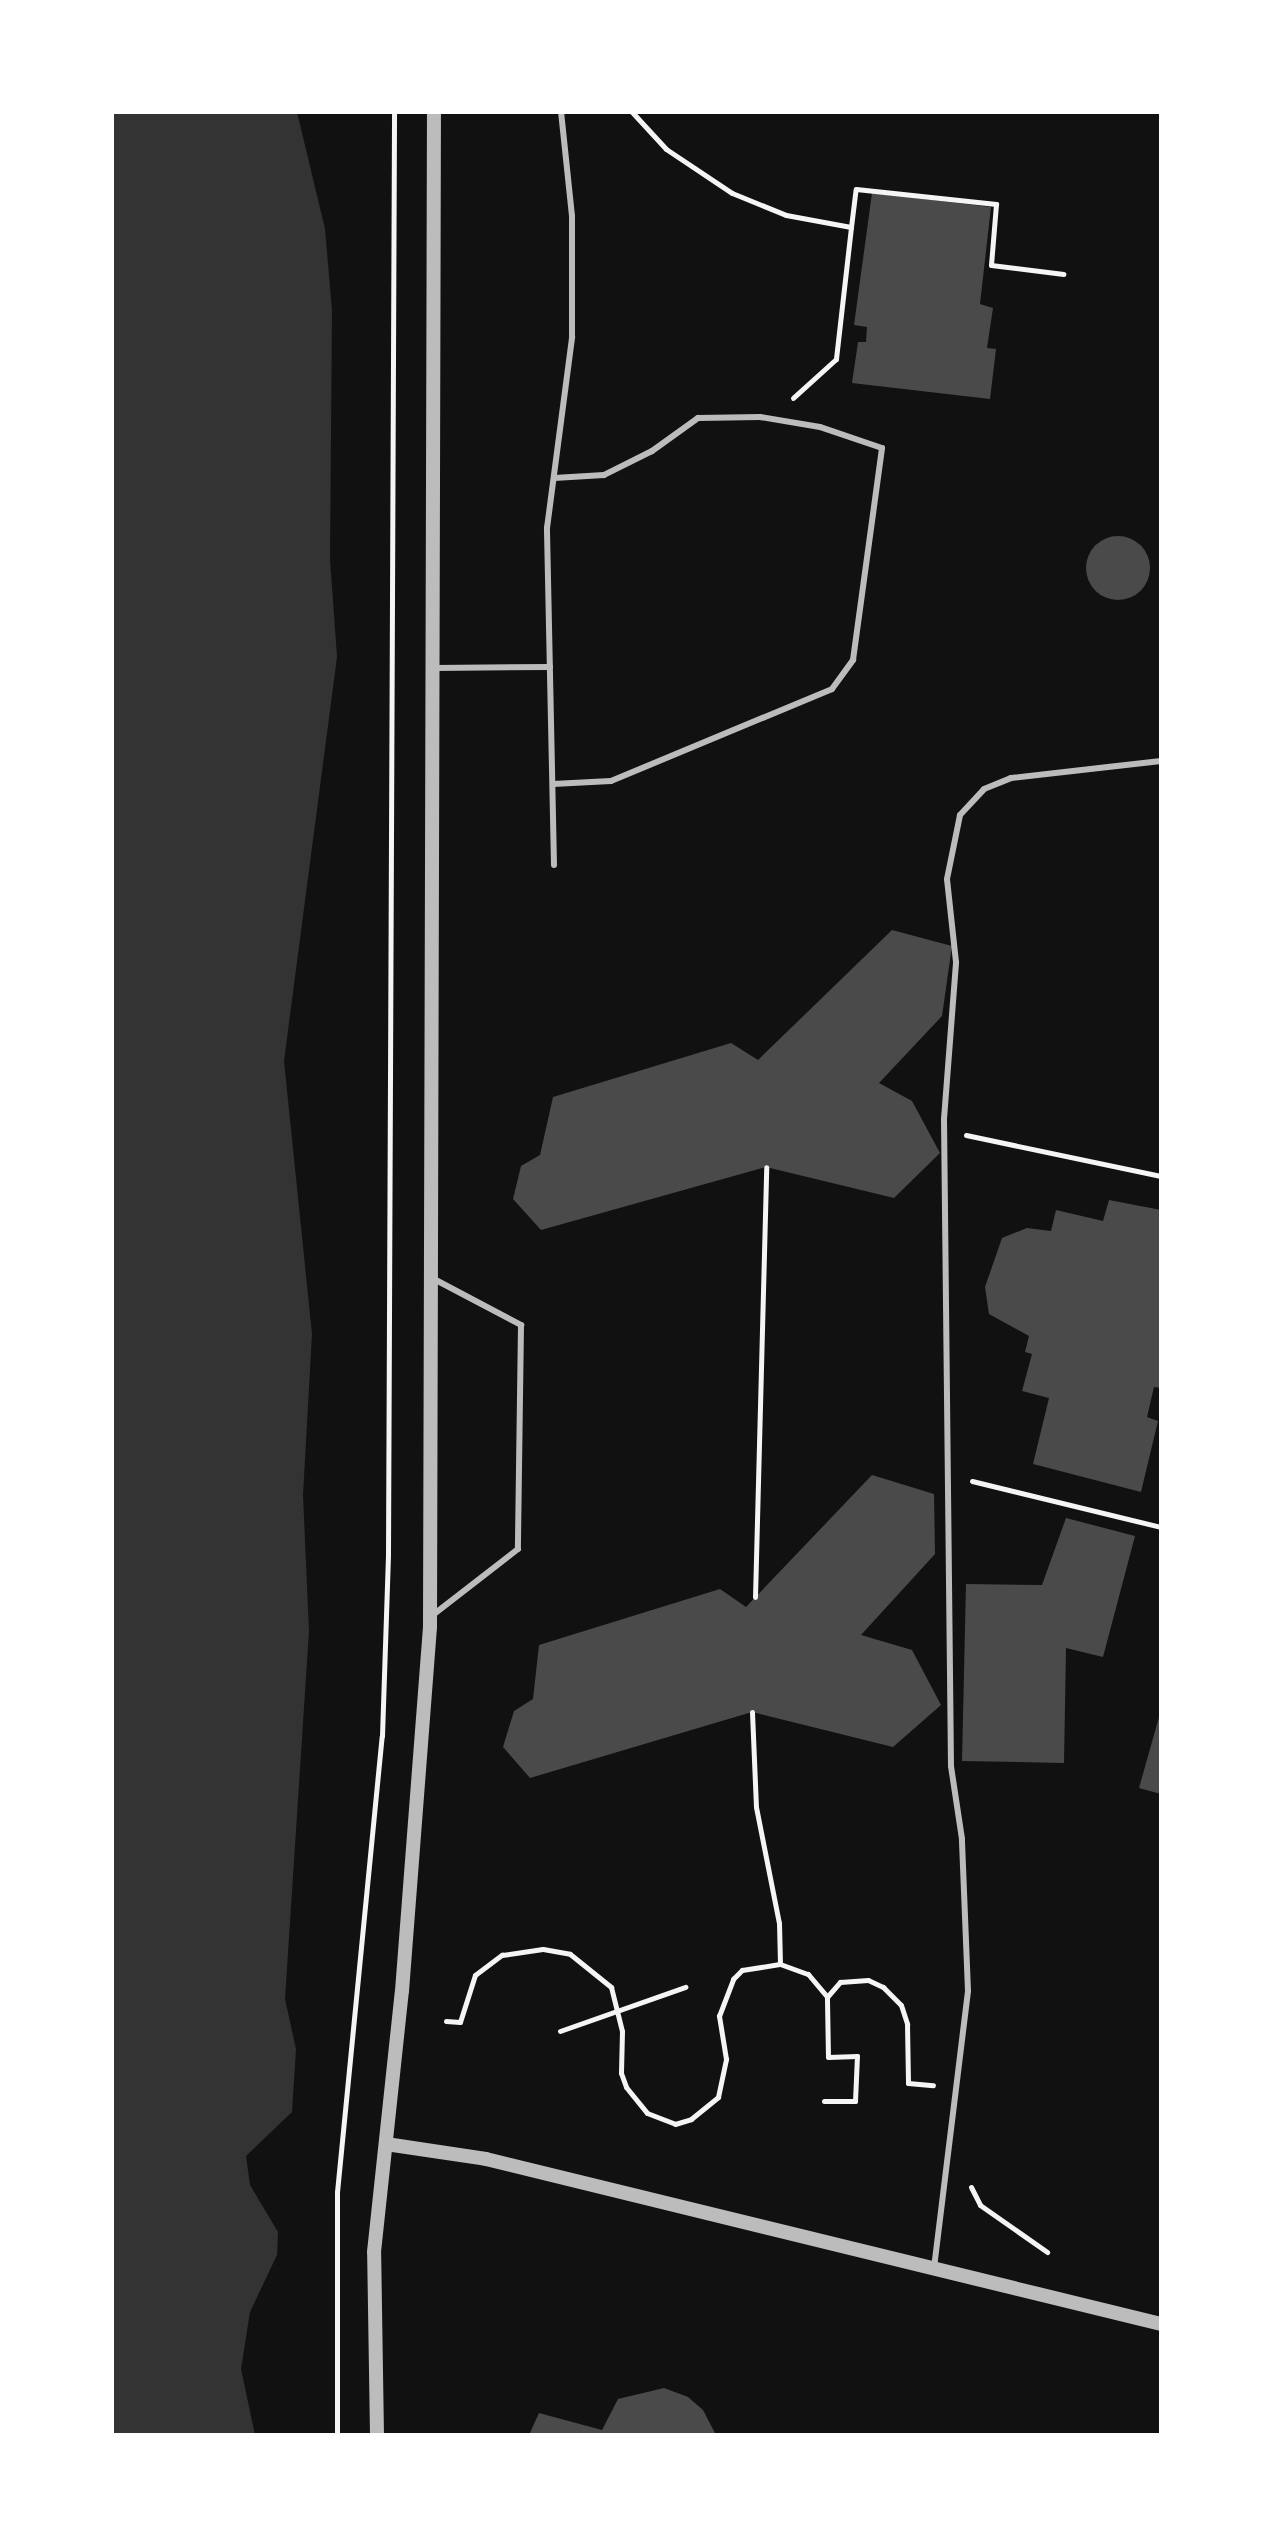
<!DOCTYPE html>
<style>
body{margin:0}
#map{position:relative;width:1273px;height:2547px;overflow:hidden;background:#111;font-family:"PT Sans Narrow",sans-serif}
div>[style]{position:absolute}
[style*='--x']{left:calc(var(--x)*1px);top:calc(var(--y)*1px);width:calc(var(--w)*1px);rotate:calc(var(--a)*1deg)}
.water>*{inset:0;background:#333}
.building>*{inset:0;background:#4a4a4a}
.round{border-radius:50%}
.path>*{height:5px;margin:-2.5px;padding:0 2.5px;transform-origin:2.5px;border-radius:2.5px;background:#f5f5f5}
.service>*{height:6px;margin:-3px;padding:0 3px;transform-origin:3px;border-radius:3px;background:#bcbcbc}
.tertiary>*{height:14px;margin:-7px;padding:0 7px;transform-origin:7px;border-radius:7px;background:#bcbcbc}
span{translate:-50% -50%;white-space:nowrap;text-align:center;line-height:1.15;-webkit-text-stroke:8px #fff;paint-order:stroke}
.frame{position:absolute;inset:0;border:114px solid #fff;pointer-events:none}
</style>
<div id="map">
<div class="water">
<div style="clip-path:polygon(112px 112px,297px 112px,325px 229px,332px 310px,330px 559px,337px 657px,284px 1061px,312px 1334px,303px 1495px,309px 1631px,285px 1999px,296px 2049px,292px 2112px,246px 2156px,250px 2185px,278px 2232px,277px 2255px,250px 2312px,241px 2369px,255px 2435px,112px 2435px)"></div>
</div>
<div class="building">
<div style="clip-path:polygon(872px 193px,991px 207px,980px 304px,993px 308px,987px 348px,996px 349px,990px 399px,852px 383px,858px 342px,866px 342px,867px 327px,854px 325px)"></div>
<div class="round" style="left:1086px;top:536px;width:64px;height:64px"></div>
<div style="clip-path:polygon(892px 930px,952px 946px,942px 1016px,879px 1083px,912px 1101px,940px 1153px,894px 1198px,766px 1167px,541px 1230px,513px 1199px,521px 1166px,540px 1155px,553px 1097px,731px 1043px,758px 1060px)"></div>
<div style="clip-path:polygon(1109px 1200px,1161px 1210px,1161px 1388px,1154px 1387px,1147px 1417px,1158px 1421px,1141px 1492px,1033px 1464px,1049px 1398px,1022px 1391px,1032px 1354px,1025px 1352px,1029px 1336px,989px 1314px,985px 1287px,1002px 1238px,1027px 1228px,1051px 1231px,1056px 1210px,1103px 1221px)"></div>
<div style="clip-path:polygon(872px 1475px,934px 1494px,935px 1554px,861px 1635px,912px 1650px,941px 1705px,893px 1747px,752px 1712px,530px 1778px,503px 1747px,514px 1711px,533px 1699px,539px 1645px,720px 1589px,746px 1607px)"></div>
<div style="clip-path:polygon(1066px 1518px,1135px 1536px,1103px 1657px,1066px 1648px,1064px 1763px,962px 1761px,966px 1584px,1042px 1585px)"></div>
<div style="clip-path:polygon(1161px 1710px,1161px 1794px,1139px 1788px)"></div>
<div style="clip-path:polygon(664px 2388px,688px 2397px,703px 2410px,716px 2435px,529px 2435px,539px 2413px,602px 2430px,618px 2399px)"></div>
</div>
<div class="path">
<div style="--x:632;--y:112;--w:50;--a:47.4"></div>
<div style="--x:666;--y:149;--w:79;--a:33.7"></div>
<div style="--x:732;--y:193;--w:58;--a:22.2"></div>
<div style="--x:786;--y:215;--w:66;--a:10.5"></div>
<div style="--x:851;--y:227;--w:133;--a:96.5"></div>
<div style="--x:836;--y:359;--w:58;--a:137.8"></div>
<div style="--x:851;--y:227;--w:38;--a:-83"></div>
<div style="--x:856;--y:189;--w:141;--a:6.1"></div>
<div style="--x:996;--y:204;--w:61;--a:94.7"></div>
<div style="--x:991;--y:265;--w:73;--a:7.1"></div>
<div style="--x:966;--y:1135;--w:199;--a:11.9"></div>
<div style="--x:972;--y:1481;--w:195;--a:13.7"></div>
<div style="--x:755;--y:1597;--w:430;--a:-88.5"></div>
<div style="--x:752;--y:1712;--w:95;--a:87.6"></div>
<div style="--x:756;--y:1807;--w:118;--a:78.8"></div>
<div style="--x:779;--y:1923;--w:41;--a:88.6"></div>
<div style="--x:446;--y:2021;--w:14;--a:4"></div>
<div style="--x:460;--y:2022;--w:49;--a:-72.3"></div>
<div style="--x:475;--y:1975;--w:34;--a:-37"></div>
<div style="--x:502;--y:1955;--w:41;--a:-8.3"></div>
<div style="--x:543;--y:1949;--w:27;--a:10"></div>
<div style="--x:570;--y:1954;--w:53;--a:38.8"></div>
<div style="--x:611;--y:1987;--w:45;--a:76"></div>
<div style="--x:622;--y:2031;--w:42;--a:91.4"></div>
<div style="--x:621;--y:2073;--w:15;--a:70"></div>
<div style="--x:626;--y:2087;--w:33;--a:51"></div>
<div style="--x:647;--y:2113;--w:30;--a:21"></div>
<div style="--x:675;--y:2124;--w:17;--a:-17"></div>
<div style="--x:691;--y:2119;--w:35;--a:-39"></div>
<div style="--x:718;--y:2097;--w:39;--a:-78"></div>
<div style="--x:726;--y:2059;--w:44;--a:-99.2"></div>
<div style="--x:719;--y:2016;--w:40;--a:-69"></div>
<div style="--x:733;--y:1979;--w:13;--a:-45"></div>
<div style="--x:742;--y:1970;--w:38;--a:-9"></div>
<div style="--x:780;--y:1964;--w:30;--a:20"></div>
<div style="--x:808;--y:1974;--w:30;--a:50"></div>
<div style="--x:827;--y:1997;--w:20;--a:-49"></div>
<div style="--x:840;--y:1982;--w:28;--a:-4"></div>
<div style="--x:868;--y:1980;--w:17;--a:25"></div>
<div style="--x:883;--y:1987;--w:25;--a:45"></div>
<div style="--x:901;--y:2005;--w:20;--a:72"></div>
<div style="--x:907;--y:2024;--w:59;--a:89"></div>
<div style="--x:908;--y:2083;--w:25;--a:5"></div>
<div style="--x:560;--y:2031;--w:133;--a:-19.4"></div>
<div style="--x:824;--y:2101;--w:31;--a:0"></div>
<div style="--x:855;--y:2101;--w:45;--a:-87.5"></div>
<div style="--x:857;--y:2056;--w:29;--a:178"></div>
<div style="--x:828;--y:2057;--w:60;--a:-91"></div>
<div style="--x:971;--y:2187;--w:20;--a:63"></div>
<div style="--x:980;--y:2205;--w:82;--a:35"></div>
<div style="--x:337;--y:2435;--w:243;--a:-90"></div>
<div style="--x:337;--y:2192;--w:458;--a:-84.4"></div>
<div style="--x:382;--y:1736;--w:182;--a:-88.1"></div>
<div style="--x:388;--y:1554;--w:1442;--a:-89.76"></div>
</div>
<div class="service">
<div style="--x:435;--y:668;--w:115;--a:-0.5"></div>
<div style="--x:553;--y:784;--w:58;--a:-3"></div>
<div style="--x:611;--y:781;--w:239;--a:-22.6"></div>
<div style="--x:832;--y:689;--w:36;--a:-54"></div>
<div style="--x:853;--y:660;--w:214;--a:-82.2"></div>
<div style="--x:882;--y:448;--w:65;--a:-161.3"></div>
<div style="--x:820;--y:427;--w:61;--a:-170.5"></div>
<div style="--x:760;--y:417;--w:62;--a:179.1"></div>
<div style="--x:698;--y:418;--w:57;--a:144.3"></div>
<div style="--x:652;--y:451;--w:54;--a:153.4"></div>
<div style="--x:604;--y:475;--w:50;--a:176.6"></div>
<div style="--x:554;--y:865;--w:337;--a:-91.2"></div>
<div style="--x:547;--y:528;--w:193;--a:-82.5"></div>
<div style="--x:572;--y:337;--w:121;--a:-90"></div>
<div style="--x:572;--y:216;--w:105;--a:-96"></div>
<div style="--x:432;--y:1278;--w:101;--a:27.8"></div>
<div style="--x:521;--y:1325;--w:224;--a:90.8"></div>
<div style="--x:518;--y:1549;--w:108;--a:142.2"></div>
<div style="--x:934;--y:2268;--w:279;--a:-83"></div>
<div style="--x:968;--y:1991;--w:152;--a:-92.3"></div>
<div style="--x:962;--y:1839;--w:74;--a:-98.6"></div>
<div style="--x:951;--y:1766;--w:647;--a:-90.62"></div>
<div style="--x:944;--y:1119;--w:157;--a:-85.6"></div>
<div style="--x:956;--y:962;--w:83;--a:-96.2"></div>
<div style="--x:947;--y:879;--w:65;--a:-78.5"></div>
<div style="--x:960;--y:815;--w:35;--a:-47"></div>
<div style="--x:984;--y:789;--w:29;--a:-22"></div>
<div style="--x:1011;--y:778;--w:151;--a:-6.5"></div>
</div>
<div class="tertiary">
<div style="--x:386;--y:2144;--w:101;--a:8.5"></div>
<div style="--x:486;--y:2159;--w:695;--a:13.74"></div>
<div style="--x:377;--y:2435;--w:183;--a:-90.9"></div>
<div style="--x:374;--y:2252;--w:262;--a:-83.9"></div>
<div style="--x:402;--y:1991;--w:365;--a:-85.6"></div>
<div style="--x:430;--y:1627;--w:1515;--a:-89.85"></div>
</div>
<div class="frame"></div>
</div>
